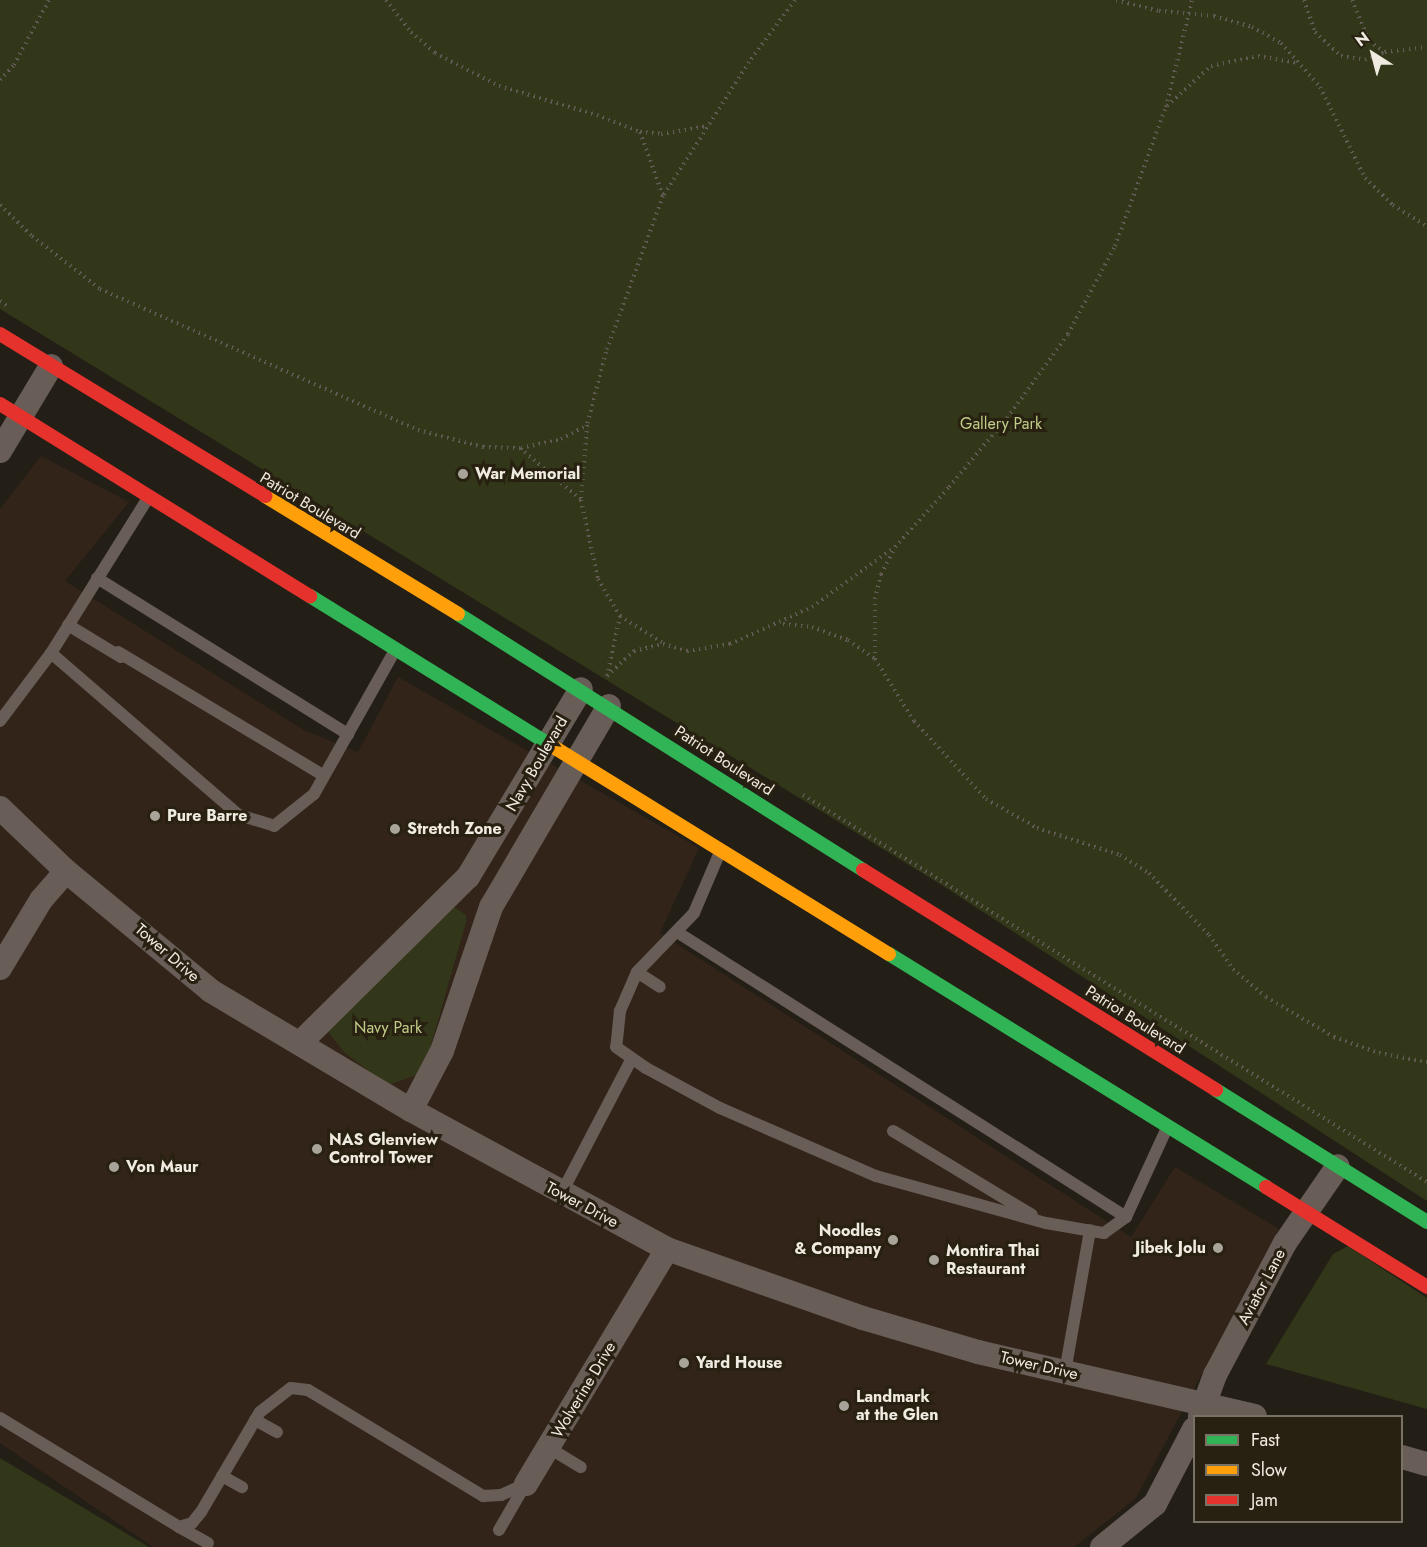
<!DOCTYPE html>
<style>
body{margin:0}
#map{position:relative;width:1427px;height:1547px;overflow:hidden;background:#231f16;font-family:Jost,sans-serif}
div>[style]{position:absolute}
[style*='--x']{left:calc(var(--x)*1px);top:calc(var(--y)*1px);width:calc(var(--w)*1px);rotate:calc(var(--a)*1deg)}
.commercial>*{inset:0;background:#322419}
.green>*{inset:0;background:#333719}
.path>*{height:4px;margin-top:-2px;transform-origin:0;background:repeating-linear-gradient(90deg,#625b55 0 1.5px,transparent 0 6px)}
.lane>*{height:12px;margin:-6px;padding:0 6px;transform-origin:6px;border-radius:6px;background:#685d57}
.street>*{height:24px;margin:-12px;padding:0 12px;transform-origin:12px;border-radius:12px;background:#685d57}
.fast>*{height:14px;margin:-7px;padding:0 7px;transform-origin:7px;border-radius:7px;background:#30b455}
.slow>*{height:14px;margin:-7px;padding:0 7px;transform-origin:7px;border-radius:7px;background:#ff9f0a}
.jam>*{height:14px;margin:-7px;padding:0 7px;transform-origin:7px;border-radius:7px;background:#e5322d}
.dots>*{width:16px;height:16px;translate:-50% -50%;box-sizing:border-box;border:3px solid #282111;border-radius:50%}
span{translate:-50% -50%;white-space:nowrap;text-align:center;line-height:1.15;-webkit-text-stroke:6px #282111;paint-order:stroke}
.park-label{font-size:16px;color:#c1cc88}
.poi-label{font-size:16px;color:#f0ebe1;font-weight:700}
.left{translate:0 -50%;text-align:left}
.right{translate:-100% -50%;text-align:right}
.street-label{font-size:16px;color:#f0ebe1}
.legend{position:absolute;left:1193px;top:1415px;width:210px;height:108px;box-sizing:border-box;background:#282111;border:2px solid #787264;margin:0;padding:8px 10px;list-style:none;font-size:18px;color:#f0ebe1}
.legend li{display:flex;align-items:center;gap:12px;height:30px}
.legend b{width:30px;border:2px solid #787264}
.north{position:absolute;left:1343px;top:24px;width:60px;height:60px;-webkit-text-stroke:4px #282111;paint-order:stroke;rotate:324deg;font-size:16px;font-weight:700;line-height:24px;text-align:center;color:#f0ebe1}
.north::after{content:'';display:block;margin:auto;width:21px;height:27px;background:#f0ebe1;clip-path:polygon(50% 0,100% 100%,50% 72%,0 100%)}
</style>
<div id="map">
<div class="commercial">
<div style="clip-path:polygon(41px 456px,129px 502px,65px 581px,304px 730px,358px 752px,398px 677px,699px 848px,660px 933px,1131px 1237px,1175px 1167px,1279px 1229px,1136px 1498px,1074px 1547px,153px 1547px,0 1443px,0 509px)"></div>
</div>
<div class="green">
<div style="clip-path:polygon(0 0,1427px 0,1427px 1201px,940px 884px,0 309px)"></div>
<div style="clip-path:polygon(454px 907px,466px 915px,466px 922px,427px 1059px,417px 1075px,388px 1085px,345px 1053px,328px 1032px)"></div>
<div style="clip-path:polygon(1348px 1246px,1427px 1298px,1427px 1409px,1266px 1364px,1333px 1254px)"></div>
<div style="clip-path:polygon(0 1457px,0 1458px,149px 1547px,0 1547px)"></div>
</div>
<div class="path">
<div style="--x:386;--y:0;--w:41;--a:52"></div>
<div style="--x:411;--y:32;--w:32;--a:41"></div>
<div style="--x:435;--y:53;--w:72;--a:27.3"></div>
<div style="--x:499;--y:86;--w:102;--a:16.5"></div>
<div style="--x:597;--y:115;--w:46;--a:21.6"></div>
<div style="--x:640;--y:132;--w:21;--a:5"></div>
<div style="--x:661;--y:134;--w:48;--a:-9.7"></div>
<div style="--x:795;--y:0;--w:77;--a:126.6"></div>
<div style="--x:749;--y:62;--w:159;--a:122.7"></div>
<div style="--x:663;--y:196;--w:166;--a:110.1"></div>
<div style="--x:606;--y:352;--w:75;--a:104.6"></div>
<div style="--x:587;--y:425;--w:75;--a:94.6"></div>
<div style="--x:581;--y:500;--w:81;--a:77.9"></div>
<div style="--x:598;--y:579;--w:43;--a:59.3"></div>
<div style="--x:620;--y:616;--w:61;--a:102.2"></div>
<div style="--x:607;--y:676;--w:37;--a:-43"></div>
<div style="--x:634;--y:651;--w:30;--a:-14"></div>
<div style="--x:663;--y:644;--w:25;--a:16"></div>
<div style="--x:687;--y:651;--w:44;--a:-9.2"></div>
<div style="--x:730;--y:644;--w:90;--a:-24.3"></div>
<div style="--x:812;--y:607;--w:102;--a:-35.9"></div>
<div style="--x:895;--y:547;--w:81;--a:-48"></div>
<div style="--x:949;--y:487;--w:90;--a:-50"></div>
<div style="--x:1007;--y:418;--w:104;--a:-54"></div>
<div style="--x:1068;--y:334;--w:100;--a:-61.9"></div>
<div style="--x:1115;--y:246;--w:148;--a:-69.9"></div>
<div style="--x:1166;--y:107;--w:110;--a:-76.3"></div>
<div style="--x:1116;--y:0;--w:44;--a:14.3"></div>
<div style="--x:1159;--y:11;--w:55;--a:5.2"></div>
<div style="--x:1214;--y:16;--w:40;--a:16"></div>
<div style="--x:1252;--y:27;--w:33;--a:29"></div>
<div style="--x:1281;--y:43;--w:59;--a:48.4"></div>
<div style="--x:1320;--y:87;--w:102;--a:63.7"></div>
<div style="--x:1365;--y:178;--w:39;--a:44"></div>
<div style="--x:1393;--y:205;--w:40;--a:32"></div>
<div style="--x:1304;--y:0;--w:34;--a:71"></div>
<div style="--x:1315;--y:32;--w:35;--a:43"></div>
<div style="--x:1341;--y:56;--w:24;--a:9"></div>
<div style="--x:1365;--y:60;--w:22;--a:-22"></div>
<div style="--x:1385;--y:52;--w:42;--a:-6.8"></div>
<div style="--x:1352;--y:0;--w:44;--a:67.5"></div>
<div style="--x:1369;--y:41;--w:19;--a:35"></div>
<div style="--x:0;--y:80;--w:21;--a:-47"></div>
<div style="--x:14;--y:65;--w:74;--a:-61.7"></div>
<div style="--x:1167;--y:106;--w:59;--a:-42.3"></div>
<div style="--x:1211;--y:66;--w:48;--a:-12"></div>
<div style="--x:1258;--y:56;--w:41;--a:9.9"></div>
<div style="--x:640;--y:132;--w:68;--a:70.2"></div>
<div style="--x:0;--y:205;--w:45;--a:44.1"></div>
<div style="--x:32;--y:236;--w:86;--a:37.9"></div>
<div style="--x:100;--y:289;--w:348;--a:23.9"></div>
<div style="--x:418;--y:430;--w:67;--a:14.7"></div>
<div style="--x:483;--y:447;--w:37;--a:2"></div>
<div style="--x:520;--y:448;--w:80;--a:40.4"></div>
<div style="--x:0;--y:301;--w:11;--a:34"></div>
<div style="--x:521;--y:448;--w:41;--a:-12.7"></div>
<div style="--x:561;--y:439;--w:30;--a:-28"></div>
<div style="--x:620;--y:616;--w:51;--a:32.1"></div>
<div style="--x:783;--y:624;--w:29;--a:6"></div>
<div style="--x:812;--y:627;--w:38;--a:20"></div>
<div style="--x:848;--y:640;--w:33;--a:35"></div>
<div style="--x:875;--y:659;--w:73;--a:57.8"></div>
<div style="--x:914;--y:721;--w:106;--a:47.3"></div>
<div style="--x:986;--y:799;--w:59;--a:29.6"></div>
<div style="--x:1037;--y:828;--w:87;--a:18"></div>
<div style="--x:1120;--y:855;--w:34;--a:32"></div>
<div style="--x:1149;--y:873;--w:86;--a:45.9"></div>
<div style="--x:1209;--y:935;--w:42;--a:54.8"></div>
<div style="--x:1233;--y:969;--w:43;--a:40.3"></div>
<div style="--x:1266;--y:997;--w:79;--a:30.5"></div>
<div style="--x:1334;--y:1037;--w:48;--a:19.6"></div>
<div style="--x:1379;--y:1053;--w:49;--a:10.6"></div>
<div style="--x:875;--y:659;--w:60;--a:-90"></div>
<div style="--x:875;--y:599;--w:26;--a:-77"></div>
<div style="--x:881;--y:574;--w:27;--a:-62"></div>
<div style="--x:803;--y:795;--w:734;--a:31.81"></div>
</div>
<div class="lane">
<div style="--x:148;--y:498;--w:183;--a:122"></div>
<div style="--x:51;--y:653;--w:248;--a:40.8"></div>
<div style="--x:239;--y:815;--w:37;--a:17"></div>
<div style="--x:274;--y:826;--w:51;--a:-38.7"></div>
<div style="--x:314;--y:794;--w:165;--a:-60.6"></div>
<div style="--x:97;--y:578;--w:296;--a:31.9"></div>
<div style="--x:68;--y:625;--w:62;--a:31.1"></div>
<div style="--x:118;--y:652;--w:240;--a:31"></div>
<div style="--x:0;--y:721;--w:85;--a:-53.1"></div>
<div style="--x:720;--y:852;--w:66;--a:113.1"></div>
<div style="--x:694;--y:913;--w:82;--a:134"></div>
<div style="--x:637;--y:972;--w:43;--a:113.6"></div>
<div style="--x:620;--y:1011;--w:36;--a:96"></div>
<div style="--x:616;--y:1047;--w:37;--a:35"></div>
<div style="--x:646;--y:1068;--w:84;--a:28.4"></div>
<div style="--x:720;--y:1108;--w:170;--a:23.6"></div>
<div style="--x:876;--y:1176;--w:176;--a:15.5"></div>
<div style="--x:1046;--y:1223;--w:59;--a:9.8"></div>
<div style="--x:1104;--y:1233;--w:27;--a:-36"></div>
<div style="--x:1126;--y:1217;--w:98;--a:-65.3"></div>
<div style="--x:677;--y:932;--w:532;--a:32.41"></div>
<div style="--x:637;--y:972;--w:27;--a:33"></div>
<div style="--x:893;--y:1131;--w:162;--a:31.1"></div>
<div style="--x:561;--y:1194;--w:153;--a:-62.4"></div>
<div style="--x:1065;--y:1372;--w:144;--a:-80"></div>
<div style="--x:0;--y:1418;--w:210;--a:31.3"></div>
<div style="--x:179;--y:1527;--w:14;--a:-17"></div>
<div style="--x:192;--y:1523;--w:14;--a:-51"></div>
<div style="--x:201;--y:1512;--w:116;--a:-59.5"></div>
<div style="--x:260;--y:1412;--w:39;--a:-38"></div>
<div style="--x:291;--y:1388;--w:17;--a:7"></div>
<div style="--x:308;--y:1390;--w:205;--a:31.2"></div>
<div style="--x:483;--y:1496;--w:18;--a:-3"></div>
<div style="--x:501;--y:1495;--w:27;--a:-24"></div>
<div style="--x:255;--y:1420;--w:25;--a:29"></div>
<div style="--x:549;--y:1448;--w:37;--a:31"></div>
<div style="--x:222;--y:1476;--w:23;--a:29"></div>
<div style="--x:179;--y:1527;--w:33;--a:29"></div>
<div style="--x:499;--y:1530;--w:52;--a:-60"></div>
</div>
<div class="street">
<div style="--x:0;--y:451;--w:99;--a:-59"></div>
<div style="--x:0;--y:808;--w:91;--a:43.7"></div>
<div style="--x:66;--y:871;--w:188;--a:39.6"></div>
<div style="--x:211;--y:991;--w:233;--a:30.8"></div>
<div style="--x:411;--y:1110;--w:291;--a:28.5"></div>
<div style="--x:667;--y:1249;--w:208;--a:19.4"></div>
<div style="--x:863;--y:1318;--w:120;--a:16.5"></div>
<div style="--x:978;--y:1352;--w:284;--a:13"></div>
<div style="--x:0;--y:968;--w:79;--a:-58.9"></div>
<div style="--x:41;--y:900;--w:38;--a:-49"></div>
<div style="--x:301;--y:1042;--w:235;--a:-44.7"></div>
<div style="--x:468;--y:877;--w:219;--a:-59"></div>
<div style="--x:411;--y:1110;--w:67;--a:-62.3"></div>
<div style="--x:442;--y:1051;--w:152;--a:-71.2"></div>
<div style="--x:491;--y:907;--w:233;--a:-59.6"></div>
<div style="--x:1200;--y:1416;--w:44;--a:-69.9"></div>
<div style="--x:1215;--y:1375;--w:149;--a:-62.1"></div>
<div style="--x:1285;--y:1243;--w:93;--a:-55.5"></div>
<div style="--x:1402;--y:1457;--w:26;--a:16"></div>
<div style="--x:526;--y:1484;--w:274;--a:-59"></div>
<div style="--x:1102;--y:1547;--w:68;--a:-39.1"></div>
<div style="--x:1155;--y:1504;--w:85;--a:-62.5"></div>
</div>
<div class="fast">
<div style="--x:310;--y:596;--w:285;--a:31.8"></div>
<div style="--x:458;--y:614;--w:479;--a:32.3"></div>
<div style="--x:889;--y:954;--w:443;--a:31.7"></div>
<div style="--x:1216;--y:1090;--w:249;--a:32"></div>
</div>
<div class="slow">
<div style="--x:265;--y:496;--w:226;--a:31.4"></div>
<div style="--x:552;--y:746;--w:396;--a:31.7"></div>
</div>
<div class="jam">
<div style="--x:0;--y:334;--w:311;--a:31.4"></div>
<div style="--x:0;--y:404;--w:365;--a:31.8"></div>
<div style="--x:863;--y:870;--w:416;--a:31.9"></div>
<div style="--x:1266;--y:1187;--w:190;--a:31.8"></div>
</div>
<div class="dots">
<div style="left:463px;top:474px;background:#a8a49a"></div>
<div style="left:155px;top:816px;background:#a8a49a"></div>
<div style="left:395px;top:829px;background:#a8a49a"></div>
<div style="left:317px;top:1149px;background:#a8a49a"></div>
<div style="left:114px;top:1167px;background:#a8a49a"></div>
<div style="left:893px;top:1240px;background:#a8a49a"></div>
<div style="left:1218px;top:1248px;background:#a8a49a"></div>
<div style="left:934px;top:1260px;background:#a8a49a"></div>
<div style="left:684px;top:1363px;background:#a8a49a"></div>
<div style="left:844px;top:1406px;background:#a8a49a"></div>
</div>
<div class="park-label">
<span style="left:1001px;top:424px">Gallery Park</span>
<span style="left:388px;top:1028px">Navy Park</span>
</div>
<div class="poi-label">
<span class="left" style="left:475px;top:474px">War Memorial</span>
<span class="left" style="left:167px;top:816px">Pure Barre</span>
<span class="left" style="left:407px;top:829px">Stretch Zone</span>
<span class="left" style="left:329px;top:1149px">NAS Glenview<br>Control Tower</span>
<span class="left" style="left:126px;top:1167px">Von Maur</span>
<span class="right" style="left:881px;top:1240px">Noodles<br>&amp; Company</span>
<span class="right" style="left:1206px;top:1248px">Jibek Jolu</span>
<span class="left" style="left:946px;top:1260px">Montira Thai<br>Restaurant</span>
<span class="left" style="left:696px;top:1363px">Yard House</span>
<span class="left" style="left:856px;top:1406px">Landmark<br>at the Glen</span>
</div>
<div class="street-label">
<span style="left:310px;top:506px;rotate:31deg">Patriot Boulevard</span>
<span style="left:724px;top:761px;rotate:33deg">Patriot Boulevard</span>
<span style="left:537px;top:764px;rotate:-60deg">Navy Boulevard</span>
<span style="left:167px;top:953px;rotate:41deg">Tower Drive</span>
<span style="left:1135px;top:1020px;rotate:32deg">Patriot Boulevard</span>
<span style="left:582px;top:1205px;rotate:28deg">Tower Drive</span>
<span style="left:1262px;top:1287px;rotate:-62deg">Aviator Lane</span>
<span style="left:1039px;top:1366px;rotate:13deg">Tower Drive</span>
<span style="left:584px;top:1390px;rotate:-59deg">Wolverine Drive</span>
</div>
<ul class="legend">
<li><b style="height:8px;background:#30b455"></b>Fast</li>
<li><b style="height:8px;background:#ff9f0a"></b>Slow</li>
<li><b style="height:8px;background:#e5322d"></b>Jam</li>
</ul>
<div class="north">N</div>
</div>
